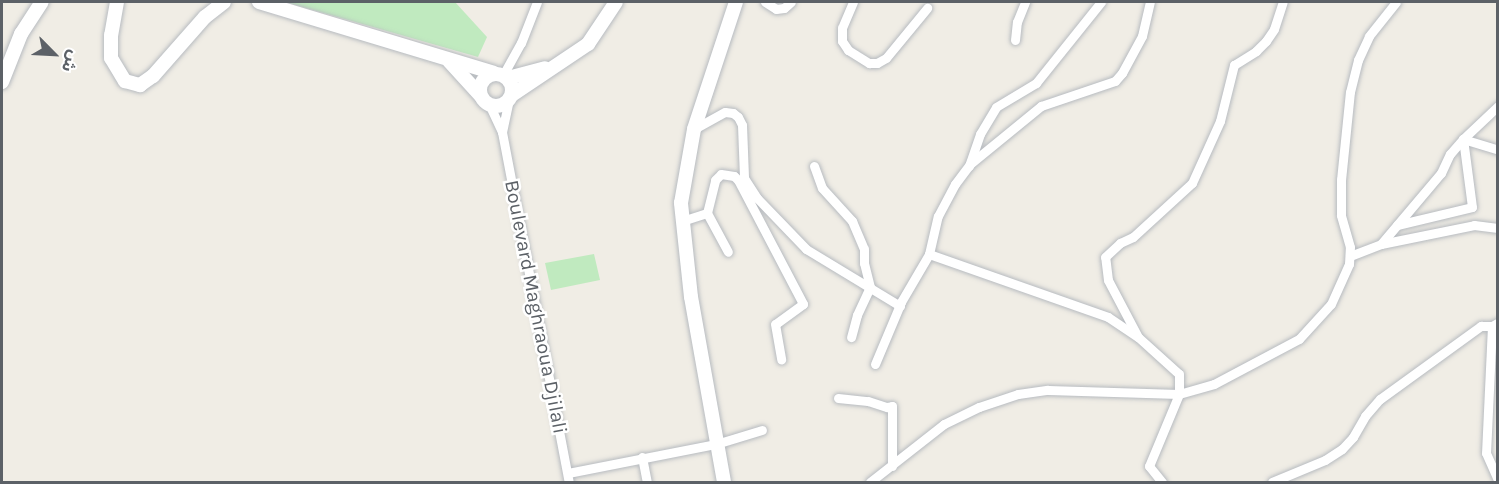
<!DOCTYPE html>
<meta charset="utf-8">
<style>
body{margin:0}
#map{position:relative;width:1499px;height:484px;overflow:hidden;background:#f0ede5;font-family:Karla,"Noto Sans Arabic",sans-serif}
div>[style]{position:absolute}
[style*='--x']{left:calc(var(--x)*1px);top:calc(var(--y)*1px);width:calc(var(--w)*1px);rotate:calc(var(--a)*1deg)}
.green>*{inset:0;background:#c0eabf}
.roads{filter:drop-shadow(0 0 2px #b7bbc0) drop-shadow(0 0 2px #b7bbc0)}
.minor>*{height:9px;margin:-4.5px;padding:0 4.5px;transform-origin:4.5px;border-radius:4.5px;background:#fff}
.secondary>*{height:14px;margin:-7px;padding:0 7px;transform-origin:7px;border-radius:7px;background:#fff}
.secondary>.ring{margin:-7px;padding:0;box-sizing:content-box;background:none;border:14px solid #fff;border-radius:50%}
span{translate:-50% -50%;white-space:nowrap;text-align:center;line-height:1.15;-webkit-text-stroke:5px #fff;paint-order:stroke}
.street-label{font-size:20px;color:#5c6167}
.frame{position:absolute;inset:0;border:3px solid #5c6167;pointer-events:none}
.north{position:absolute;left:24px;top:24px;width:60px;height:60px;-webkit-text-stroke:4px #fff;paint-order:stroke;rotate:114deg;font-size:16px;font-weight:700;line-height:24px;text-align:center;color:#5c6167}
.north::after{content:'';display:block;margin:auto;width:21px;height:27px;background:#5c6167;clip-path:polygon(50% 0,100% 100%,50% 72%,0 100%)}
</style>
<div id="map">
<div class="green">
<div style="clip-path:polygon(285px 2px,455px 2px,487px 37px,478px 57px)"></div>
<div style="clip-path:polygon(594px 254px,600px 280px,551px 290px,545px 263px)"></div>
</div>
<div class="roads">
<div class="minor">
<div style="--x:765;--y:2;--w:13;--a:32"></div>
<div style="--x:776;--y:9;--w:8;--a:-7"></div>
<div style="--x:784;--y:8;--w:9;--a:-41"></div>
<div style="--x:853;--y:2;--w:28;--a:113"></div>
<div style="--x:842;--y:28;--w:13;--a:90"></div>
<div style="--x:842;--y:41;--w:11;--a:56"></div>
<div style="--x:848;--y:50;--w:25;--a:32"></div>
<div style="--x:869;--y:63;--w:8;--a:0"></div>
<div style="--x:877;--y:63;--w:10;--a:-29"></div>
<div style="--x:886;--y:58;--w:65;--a:-50.6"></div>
<div style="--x:1015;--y:40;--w:18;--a:-84"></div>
<div style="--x:1017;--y:22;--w:22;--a:-68"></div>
<div style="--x:503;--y:75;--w:37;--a:-61"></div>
<div style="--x:521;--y:43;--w:44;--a:-68.7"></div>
<div style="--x:489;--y:104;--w:31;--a:65"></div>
<div style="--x:502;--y:132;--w:356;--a:79.2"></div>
<div style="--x:694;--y:129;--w:35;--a:-29"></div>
<div style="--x:725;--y:112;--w:8;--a:7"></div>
<div style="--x:733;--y:113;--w:6;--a:39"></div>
<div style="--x:738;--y:117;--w:9;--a:63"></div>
<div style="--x:742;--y:125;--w:53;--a:87.8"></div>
<div style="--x:744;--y:178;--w:24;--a:57"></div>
<div style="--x:757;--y:198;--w:71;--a:46.1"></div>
<div style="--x:806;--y:249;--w:110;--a:31.2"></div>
<div style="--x:502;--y:132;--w:33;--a:-78"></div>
<div style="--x:814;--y:166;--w:23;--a:70"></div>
<div style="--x:822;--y:188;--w:45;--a:47.7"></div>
<div style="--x:852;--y:221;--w:30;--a:67"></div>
<div style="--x:864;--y:249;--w:14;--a:90"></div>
<div style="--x:864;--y:263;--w:25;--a:76"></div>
<div style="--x:870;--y:287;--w:31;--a:115"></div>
<div style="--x:857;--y:315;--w:23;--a:105"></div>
<div style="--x:969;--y:166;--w:34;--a:-71"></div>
<div style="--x:980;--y:134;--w:31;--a:-59"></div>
<div style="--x:996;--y:107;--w:47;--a:-31"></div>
<div style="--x:1036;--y:83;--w:104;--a:-51.3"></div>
<div style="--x:707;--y:213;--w:44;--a:61.7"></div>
<div style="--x:682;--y:221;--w:26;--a:-18"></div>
<div style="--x:707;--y:213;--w:34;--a:-76"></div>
<div style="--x:715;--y:180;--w:8;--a:-45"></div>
<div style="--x:721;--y:174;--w:13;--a:9"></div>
<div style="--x:734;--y:176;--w:6;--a:45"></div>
<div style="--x:738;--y:180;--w:140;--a:62.3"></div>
<div style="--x:803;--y:304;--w:34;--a:144"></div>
<div style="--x:775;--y:324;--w:36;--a:80"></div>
<div style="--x:1397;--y:225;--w:77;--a:-13.5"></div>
<div style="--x:1472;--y:207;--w:69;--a:-97.5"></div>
<div style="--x:1463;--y:139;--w:48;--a:-43.3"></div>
<div style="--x:1381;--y:244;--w:93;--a:-49.8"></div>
<div style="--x:1441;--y:173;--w:21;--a:-65"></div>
<div style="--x:1450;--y:154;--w:20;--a:-49"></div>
<div style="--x:1463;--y:139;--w:37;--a:17"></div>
<div style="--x:929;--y:254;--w:190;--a:19.4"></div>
<div style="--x:1108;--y:317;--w:36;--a:34"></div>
<div style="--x:1138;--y:337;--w:55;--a:42.1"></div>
<div style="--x:1179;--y:374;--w:20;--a:90"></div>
<div style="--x:1179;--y:394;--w:78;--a:112.6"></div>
<div style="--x:1149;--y:466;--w:21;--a:51"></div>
<div style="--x:1350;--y:256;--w:33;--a:-21"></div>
<div style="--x:1381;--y:244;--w:95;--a:-11.5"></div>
<div style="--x:1474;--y:225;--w:24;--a:7"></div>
<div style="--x:1497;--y:323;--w:6;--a:149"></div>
<div style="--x:1492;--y:326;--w:127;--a:92.7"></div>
<div style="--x:1486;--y:453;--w:30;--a:66"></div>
<div style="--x:1138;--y:337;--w:64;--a:-117.8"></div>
<div style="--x:1108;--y:280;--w:23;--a:-97"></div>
<div style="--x:1105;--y:257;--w:21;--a:-43"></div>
<div style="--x:1120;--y:243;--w:14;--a:-25"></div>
<div style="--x:1133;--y:237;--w:80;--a:-42.5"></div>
<div style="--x:1192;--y:183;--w:68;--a:-65.7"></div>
<div style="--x:1220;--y:121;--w:58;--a:-76"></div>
<div style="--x:1234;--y:65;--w:26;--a:-32"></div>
<div style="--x:1256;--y:51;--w:14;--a:-45"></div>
<div style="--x:1266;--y:41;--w:14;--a:-56"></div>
<div style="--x:1274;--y:29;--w:28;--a:-72"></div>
<div style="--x:875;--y:364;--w:67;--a:-67.2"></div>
<div style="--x:901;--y:302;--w:56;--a:-59.7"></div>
<div style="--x:929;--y:254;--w:39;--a:-77"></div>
<div style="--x:938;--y:216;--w:36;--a:-62"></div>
<div style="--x:955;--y:184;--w:25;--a:-53"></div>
<div style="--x:970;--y:164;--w:92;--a:-39.2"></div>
<div style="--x:1041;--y:106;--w:78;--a:-18.7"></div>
<div style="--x:1115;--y:81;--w:11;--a:-49"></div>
<div style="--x:1122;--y:73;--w:42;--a:-61.6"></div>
<div style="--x:1142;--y:36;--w:35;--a:-77"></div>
<div style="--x:838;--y:398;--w:30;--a:6"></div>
<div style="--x:868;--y:401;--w:20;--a:18"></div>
<div style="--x:887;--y:407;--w:5;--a:-11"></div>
<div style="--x:892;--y:406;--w:60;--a:90"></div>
<div style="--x:642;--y:457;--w:25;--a:79"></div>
<div style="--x:568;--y:473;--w:151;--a:-11.1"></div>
<div style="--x:716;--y:444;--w:48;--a:-16.9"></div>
<div style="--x:870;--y:482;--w:94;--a:-38.1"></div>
<div style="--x:944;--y:424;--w:39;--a:-26"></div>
<div style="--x:979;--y:407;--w:41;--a:-18.4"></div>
<div style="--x:1018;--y:394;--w:30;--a:-8"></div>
<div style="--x:1048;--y:390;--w:131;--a:1.7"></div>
<div style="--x:1179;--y:394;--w:36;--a:-16"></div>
<div style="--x:1214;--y:384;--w:96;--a:-27.9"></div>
<div style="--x:1299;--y:339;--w:47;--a:-47.6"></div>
<div style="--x:1331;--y:304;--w:44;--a:-65.8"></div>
<div style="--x:1349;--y:264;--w:17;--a:-87"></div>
<div style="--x:1350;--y:247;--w:33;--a:-106"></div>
<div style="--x:1341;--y:215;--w:35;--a:-90"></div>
<div style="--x:1341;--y:180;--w:88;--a:-84.2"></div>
<div style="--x:1350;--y:92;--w:33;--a:-76"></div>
<div style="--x:1358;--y:60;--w:26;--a:-65"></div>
<div style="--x:1369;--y:36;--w:43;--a:-51.5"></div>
<div style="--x:1272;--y:482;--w:57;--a:-22.5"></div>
<div style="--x:1325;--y:460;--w:20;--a:-33"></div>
<div style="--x:1342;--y:449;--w:16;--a:-47"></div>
<div style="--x:1353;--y:437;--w:24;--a:-60"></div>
<div style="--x:1365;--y:416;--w:23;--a:-49"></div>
<div style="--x:1380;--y:399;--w:125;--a:-35.9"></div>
<div style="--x:1481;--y:326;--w:17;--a:0"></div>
</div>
<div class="secondary">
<div style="--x:117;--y:2;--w:34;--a:100"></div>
<div style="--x:111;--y:35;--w:23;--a:90"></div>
<div style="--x:111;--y:58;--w:27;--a:59"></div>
<div style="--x:125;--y:81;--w:16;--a:15"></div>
<div style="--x:140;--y:85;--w:16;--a:-35"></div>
<div style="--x:153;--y:76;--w:79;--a:-48.6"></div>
<div style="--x:205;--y:17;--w:24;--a:-38"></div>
<div style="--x:259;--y:2;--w:245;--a:16.8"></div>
<div style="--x:449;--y:61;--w:47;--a:47.6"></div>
<div class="ring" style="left:480px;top:74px;width:18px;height:18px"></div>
<div style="--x:508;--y:78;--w:38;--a:-15"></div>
<div style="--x:2;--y:82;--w:52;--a:-68.4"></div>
<div style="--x:21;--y:34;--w:38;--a:-57"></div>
<div style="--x:512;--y:95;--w:92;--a:-33.9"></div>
<div style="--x:588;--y:44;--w:50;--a:-56.3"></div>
<div style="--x:724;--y:482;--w:188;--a:-100.1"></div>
<div style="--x:691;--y:297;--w:95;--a:-96.1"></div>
<div style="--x:681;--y:203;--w:75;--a:-80"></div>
<div style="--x:694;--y:129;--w:134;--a:-71.7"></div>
</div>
</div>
<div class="street-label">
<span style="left:536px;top:307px;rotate:79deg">Boulevard Maghraoua Djilali</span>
</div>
<div class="frame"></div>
<div class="north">ش</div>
</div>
